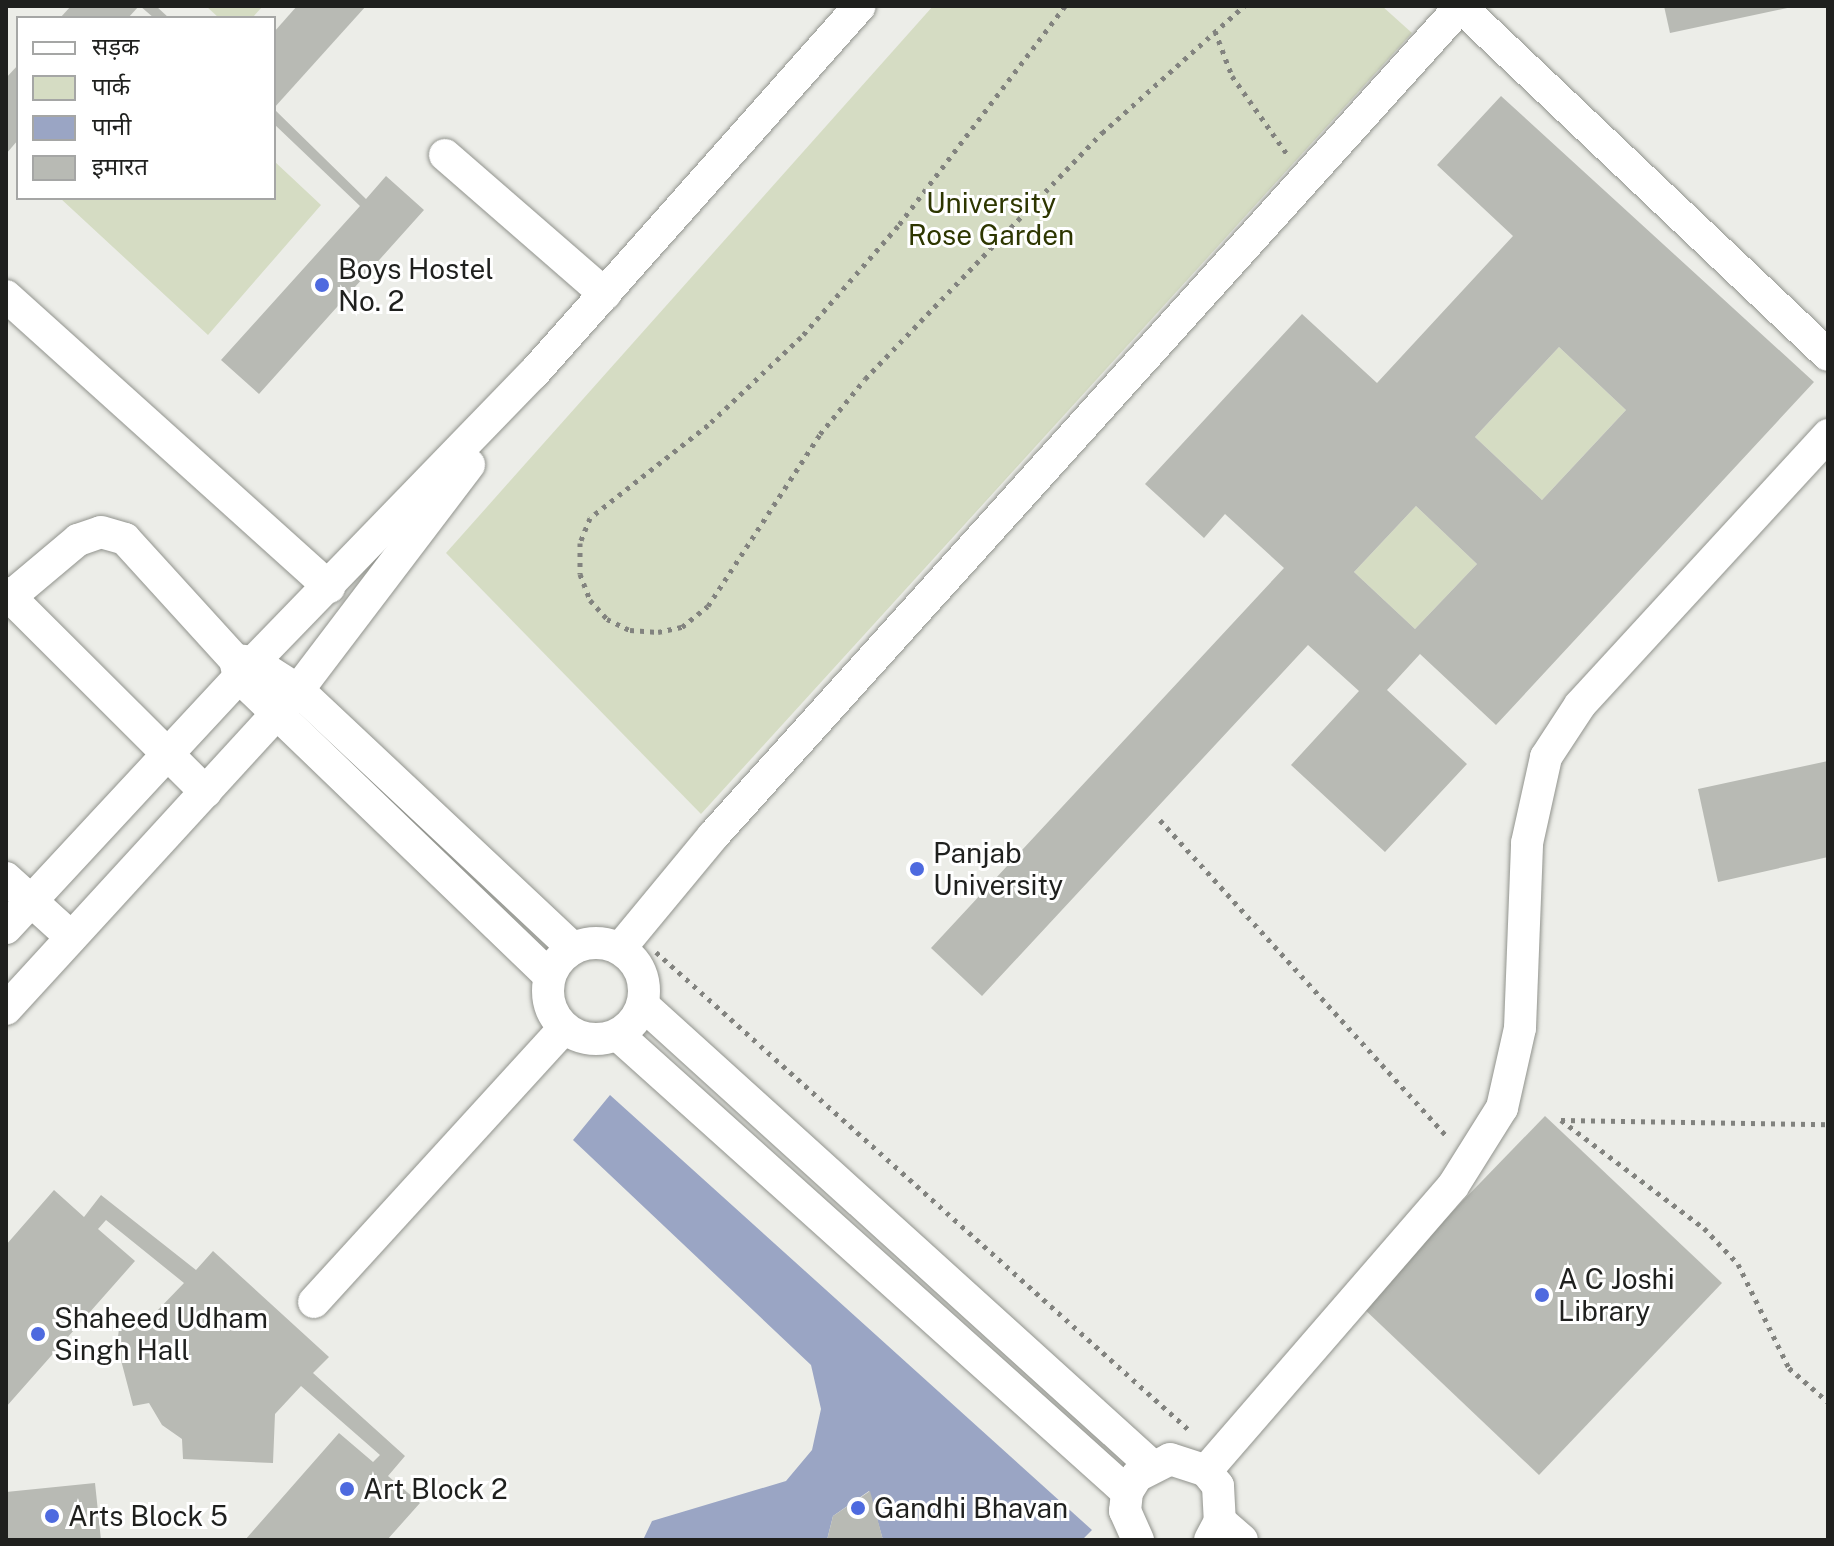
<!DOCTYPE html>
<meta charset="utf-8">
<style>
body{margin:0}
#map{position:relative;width:1834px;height:1546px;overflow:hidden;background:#ecede8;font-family:"Public Sans","Noto Sans Devanagari",sans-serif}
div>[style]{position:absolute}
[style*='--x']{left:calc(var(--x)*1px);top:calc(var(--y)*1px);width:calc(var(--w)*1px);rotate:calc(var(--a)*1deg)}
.green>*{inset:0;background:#d5dcc3}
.water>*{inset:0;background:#9aa5c4}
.building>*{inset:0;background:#b8bab4}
.path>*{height:5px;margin-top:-2.5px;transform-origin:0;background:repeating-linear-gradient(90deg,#82837f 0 4px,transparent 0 10px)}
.roads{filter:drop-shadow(0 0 2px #91938d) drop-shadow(0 0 2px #91938d)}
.minor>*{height:32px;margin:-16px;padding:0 16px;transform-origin:16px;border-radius:16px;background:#fff}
.minor>.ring{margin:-16px;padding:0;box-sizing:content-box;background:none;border:32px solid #fff;border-radius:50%}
.dots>*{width:22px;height:22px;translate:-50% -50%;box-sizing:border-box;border:4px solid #fff;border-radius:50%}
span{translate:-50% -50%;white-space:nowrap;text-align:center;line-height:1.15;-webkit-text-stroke:6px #fff;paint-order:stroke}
.park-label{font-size:28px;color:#2d3600}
.poi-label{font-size:28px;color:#1f201e}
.left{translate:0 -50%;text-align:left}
.frame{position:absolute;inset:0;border:8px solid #1f201e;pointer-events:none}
.legend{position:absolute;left:16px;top:16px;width:260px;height:184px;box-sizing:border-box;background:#fff;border:2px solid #a5a6a5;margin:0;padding:10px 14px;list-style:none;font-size:24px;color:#1f201e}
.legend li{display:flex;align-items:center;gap:16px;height:40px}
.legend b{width:40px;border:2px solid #a5a6a5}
</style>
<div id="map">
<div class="green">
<div style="clip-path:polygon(206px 6px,263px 6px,252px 18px,219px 18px)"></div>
<div style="clip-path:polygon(933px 6px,1382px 6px,1412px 33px,701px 814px,446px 553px)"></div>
<div style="clip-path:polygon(274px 161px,321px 205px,208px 335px,60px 198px,274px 198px)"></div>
<div style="clip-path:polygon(1559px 347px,1626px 410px,1542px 500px,1475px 437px)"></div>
<div style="clip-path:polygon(1416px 506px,1477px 564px,1415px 629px,1354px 572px)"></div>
</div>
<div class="water">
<div style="clip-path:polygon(610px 1095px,1092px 1530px,1082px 1540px,883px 1540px,869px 1491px,833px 1516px,827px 1540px,643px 1540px,652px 1521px,786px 1481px,812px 1450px,821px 1409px,811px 1365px,573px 1140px)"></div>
</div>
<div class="building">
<div style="clip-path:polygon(71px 6px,139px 6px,128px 18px,60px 18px)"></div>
<div style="clip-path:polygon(140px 6px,156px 6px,169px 18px,154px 18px)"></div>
<div style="clip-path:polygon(297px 6px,366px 6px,274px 108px,274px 32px)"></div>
<div style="clip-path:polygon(1664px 6px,1791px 6px,1792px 7px,1670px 33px)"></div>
<div style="clip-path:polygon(18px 65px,18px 140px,6px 154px,6px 78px)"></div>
<div style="clip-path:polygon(evenodd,1501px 96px,1814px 382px,1496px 725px,1420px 654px,1387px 690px,1467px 764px,1385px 852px,1291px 765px,1359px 691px,1308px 645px,982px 996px,931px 948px,1284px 568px,1225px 514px,1204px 538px,1145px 484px,1302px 314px,1377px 383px,1513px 236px,1437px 165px,1501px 96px,1559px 347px,1626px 410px,1542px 500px,1475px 437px,1559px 347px,1501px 96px,1416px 506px,1477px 564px,1415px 629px,1354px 572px,1416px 506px)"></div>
<div style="clip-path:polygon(274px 109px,366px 199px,386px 176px,424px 210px,259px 394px,221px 360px,360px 206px,274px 124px)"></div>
<div style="clip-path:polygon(1828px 761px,1828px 857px,1718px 882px,1698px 789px)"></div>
<div style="clip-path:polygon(1545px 1116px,1722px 1283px,1539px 1475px,1361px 1306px)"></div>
<div style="clip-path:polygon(54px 1190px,84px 1217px,101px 1195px,196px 1270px,213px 1251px,329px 1357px,313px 1373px,405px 1456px,388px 1476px,420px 1503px,387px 1540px,245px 1540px,339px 1433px,373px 1462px,380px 1455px,301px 1386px,275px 1414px,273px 1463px,183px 1459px,182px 1439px,162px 1425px,149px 1403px,133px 1406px,117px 1345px,120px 1320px,156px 1312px,184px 1283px,106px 1220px,98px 1229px,135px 1261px,6px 1407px,6px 1245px)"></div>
<div style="clip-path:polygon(95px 1483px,101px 1540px,6px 1540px,6px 1492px)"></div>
<div style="clip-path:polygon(870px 1491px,883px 1540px,827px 1540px,833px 1516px)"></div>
</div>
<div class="path">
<div style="--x:1065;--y:6;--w:276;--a:127.2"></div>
<div style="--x:898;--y:226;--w:147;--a:131.1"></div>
<div style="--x:801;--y:337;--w:128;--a:136.6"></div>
<div style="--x:708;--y:425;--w:150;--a:141.8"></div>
<div style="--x:590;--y:518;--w:27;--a:112"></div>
<div style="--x:580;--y:543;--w:31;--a:90"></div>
<div style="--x:580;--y:574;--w:28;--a:69"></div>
<div style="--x:590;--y:600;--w:25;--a:48"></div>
<div style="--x:607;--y:619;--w:25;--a:26"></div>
<div style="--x:630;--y:630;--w:28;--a:4"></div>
<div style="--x:658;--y:632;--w:25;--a:-12"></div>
<div style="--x:682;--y:627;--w:33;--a:-39"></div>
<div style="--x:708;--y:606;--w:205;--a:-56.9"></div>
<div style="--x:820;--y:434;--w:71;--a:-50.7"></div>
<div style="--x:865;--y:379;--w:342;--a:-46.1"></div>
<div style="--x:1102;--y:133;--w:191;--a:-41.8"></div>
<div style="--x:1215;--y:31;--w:48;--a:69.3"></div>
<div style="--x:1232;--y:76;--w:95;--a:54.8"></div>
<div style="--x:1160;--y:820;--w:425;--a:47.8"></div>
<div style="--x:656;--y:952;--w:715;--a:41.88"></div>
<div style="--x:1561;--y:1120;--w:179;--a:37.1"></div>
<div style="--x:1704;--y:1228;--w:50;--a:46.6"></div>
<div style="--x:1738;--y:1264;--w:116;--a:63.9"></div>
<div style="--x:1789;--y:1368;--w:52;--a:41.1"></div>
<div style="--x:1561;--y:1120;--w:267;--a:0.9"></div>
</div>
<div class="roads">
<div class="minor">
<div style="--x:1460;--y:6;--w:507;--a:43.48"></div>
<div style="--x:445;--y:155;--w:212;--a:41"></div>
<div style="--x:6;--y:296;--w:435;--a:42"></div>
<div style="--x:6;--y:593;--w:282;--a:44.9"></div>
<div style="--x:10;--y:597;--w:89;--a:-40"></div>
<div style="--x:78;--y:540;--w:24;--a:-19"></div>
<div style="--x:101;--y:532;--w:25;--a:16"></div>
<div style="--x:125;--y:539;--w:164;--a:47.7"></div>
<div style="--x:235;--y:660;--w:17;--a:77"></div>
<div style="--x:239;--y:677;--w:431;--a:43.9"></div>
<div style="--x:235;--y:660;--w:19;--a:6"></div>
<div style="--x:254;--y:662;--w:52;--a:32.5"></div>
<div style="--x:298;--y:690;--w:377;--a:43.2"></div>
<div style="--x:6;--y:878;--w:88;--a:42.2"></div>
<div style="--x:6;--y:928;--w:342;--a:-47.1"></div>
<div style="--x:239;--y:677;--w:422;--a:-45.9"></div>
<div style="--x:533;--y:374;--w:492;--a:-48.4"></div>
<div class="ring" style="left:548px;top:943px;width:64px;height:64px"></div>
<div style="--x:622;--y:946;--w:143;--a:-50.4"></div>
<div style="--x:713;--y:836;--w:1117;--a:-47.97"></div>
<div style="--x:643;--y:1005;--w:685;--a:42.16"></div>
<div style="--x:6;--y:1009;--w:432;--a:-47.5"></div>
<div style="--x:298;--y:690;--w:283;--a:-52.8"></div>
<div style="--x:618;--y:1035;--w:684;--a:41.92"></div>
<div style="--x:314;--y:1302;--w:371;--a:-47.6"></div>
<div style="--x:1206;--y:1471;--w:377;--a:-49.1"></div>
<div style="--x:1453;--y:1186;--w:92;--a:-57.9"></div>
<div style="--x:1502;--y:1108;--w:82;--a:-77.3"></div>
<div style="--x:1520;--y:1028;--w:185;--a:-87.8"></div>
<div style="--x:1527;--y:843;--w:88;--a:-77.5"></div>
<div style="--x:1546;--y:757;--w:62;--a:-56.8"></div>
<div style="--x:1580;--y:705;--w:367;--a:-47.4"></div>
<div style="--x:1220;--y:1521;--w:29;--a:41"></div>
<div style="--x:1138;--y:1540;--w:32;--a:-114"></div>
<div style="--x:1125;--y:1511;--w:19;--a:-84"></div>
<div style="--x:1127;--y:1492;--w:19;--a:-58"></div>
<div style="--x:1137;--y:1476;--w:37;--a:-27"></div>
<div style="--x:1170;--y:1459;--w:38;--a:18"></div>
<div style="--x:1206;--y:1471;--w:19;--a:51"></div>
<div style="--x:1218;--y:1486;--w:35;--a:87"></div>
<div style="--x:1220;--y:1521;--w:21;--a:118"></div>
</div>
</div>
<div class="dots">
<div style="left:322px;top:285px;background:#4e6adf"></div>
<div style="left:917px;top:869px;background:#4e6adf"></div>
<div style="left:1542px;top:1295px;background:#4e6adf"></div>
<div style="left:38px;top:1334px;background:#4e6adf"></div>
<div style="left:347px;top:1489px;background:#4e6adf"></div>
<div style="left:858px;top:1508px;background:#4e6adf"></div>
<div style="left:52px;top:1516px;background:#4e6adf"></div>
</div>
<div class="park-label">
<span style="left:991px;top:219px">University<br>Rose Garden</span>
</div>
<div class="poi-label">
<span class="left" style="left:338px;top:285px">Boys Hostel<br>No. 2</span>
<span class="left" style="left:933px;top:869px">Panjab<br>University</span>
<span class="left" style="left:1558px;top:1295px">A C Joshi<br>Library</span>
<span class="left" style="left:54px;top:1334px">Shaheed Udham<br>Singh Hall</span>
<span class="left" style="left:363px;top:1489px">Art Block 2</span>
<span class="left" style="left:874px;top:1508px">Gandhi Bhavan</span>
<span class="left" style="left:68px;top:1516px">Arts Block 5</span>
</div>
<div class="frame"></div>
<ul class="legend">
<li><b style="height:10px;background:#fff"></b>सड़क</li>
<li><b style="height:22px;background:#d5dcc3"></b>पार्क</li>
<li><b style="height:22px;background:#9aa5c4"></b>पानी</li>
<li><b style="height:22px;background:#b8bab4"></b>इमारत</li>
</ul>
</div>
